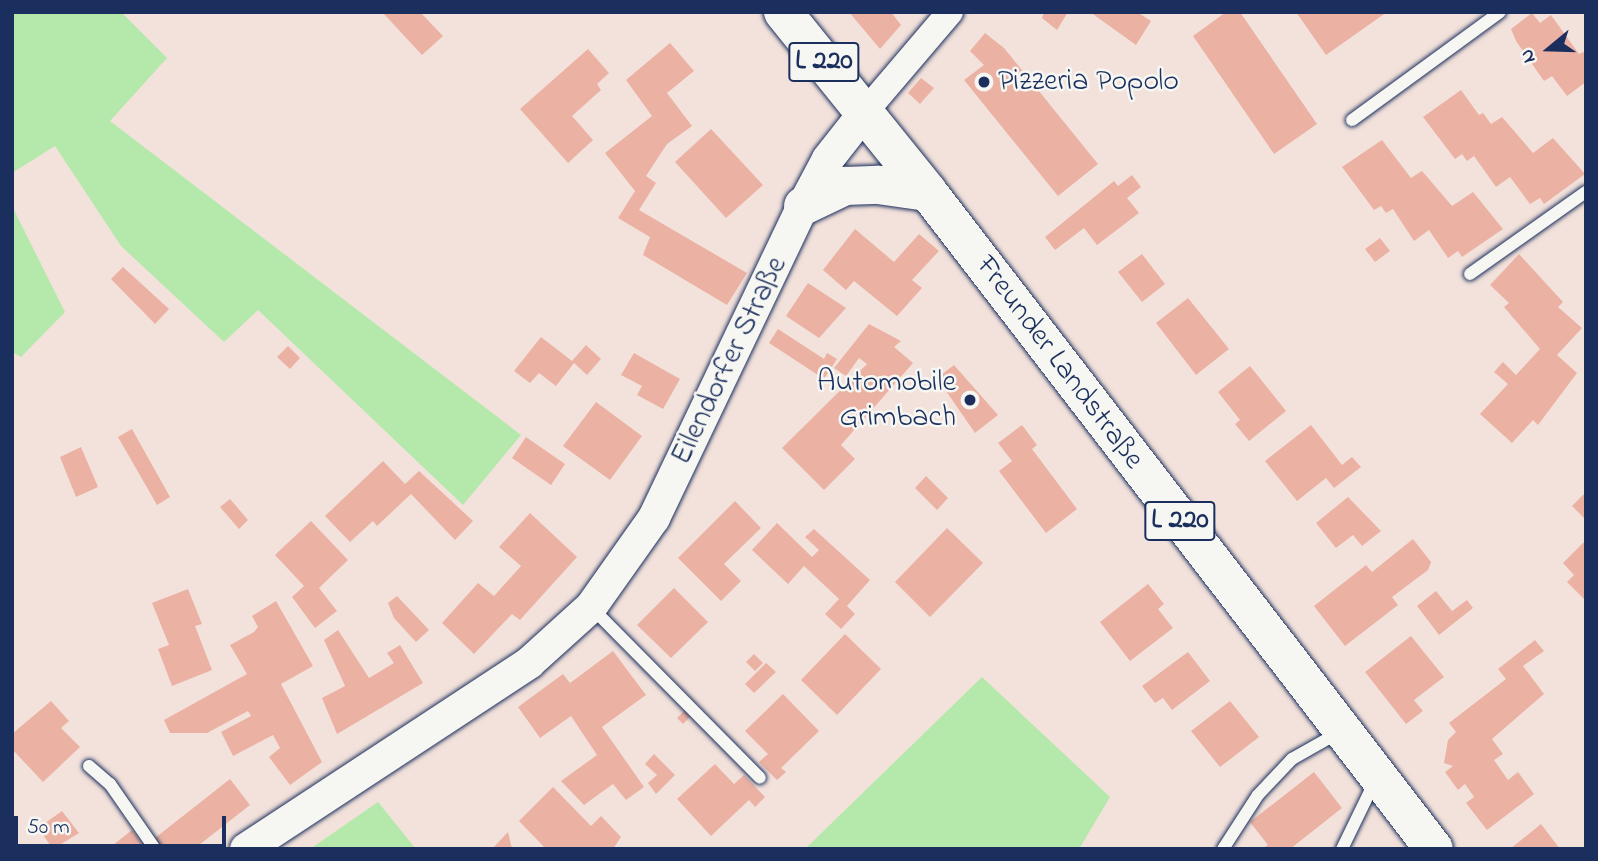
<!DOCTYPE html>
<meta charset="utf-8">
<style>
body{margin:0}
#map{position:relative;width:1598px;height:861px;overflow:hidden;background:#f3e2db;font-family:"Indie Flower",sans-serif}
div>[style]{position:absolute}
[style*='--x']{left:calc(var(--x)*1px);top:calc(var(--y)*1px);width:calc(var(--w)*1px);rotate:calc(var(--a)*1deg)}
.green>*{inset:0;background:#b4e9ab}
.building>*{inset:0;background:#ebb2a4}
.roads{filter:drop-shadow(0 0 2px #1b2f5e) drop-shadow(0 0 2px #1b2f5e)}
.service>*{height:12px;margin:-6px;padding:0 6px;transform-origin:6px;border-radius:6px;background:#f6f6f2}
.minor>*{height:26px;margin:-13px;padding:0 13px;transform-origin:13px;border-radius:13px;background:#f6f6f2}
.tertiary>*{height:32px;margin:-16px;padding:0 16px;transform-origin:16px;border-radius:16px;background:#f6f6f2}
.primary>*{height:38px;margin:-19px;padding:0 19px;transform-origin:19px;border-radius:19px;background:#f6f6f2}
.dots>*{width:19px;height:19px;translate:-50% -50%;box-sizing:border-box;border:4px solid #f6f6f2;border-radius:50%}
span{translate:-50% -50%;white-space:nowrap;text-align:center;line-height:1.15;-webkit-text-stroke:5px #f6f6f2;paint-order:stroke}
.shield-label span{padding:2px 5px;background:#f6f6f2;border:2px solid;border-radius:5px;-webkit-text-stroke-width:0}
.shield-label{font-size:28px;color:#1b2f5e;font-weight:700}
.poi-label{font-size:30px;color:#1b2f5e}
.left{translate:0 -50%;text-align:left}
.right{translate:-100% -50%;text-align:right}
.street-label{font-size:30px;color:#1b2f5e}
.frame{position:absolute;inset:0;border:14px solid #1b2f5e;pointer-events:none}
.north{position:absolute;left:1514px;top:14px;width:70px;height:70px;-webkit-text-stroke:5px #f6f6f2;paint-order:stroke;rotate:251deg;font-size:19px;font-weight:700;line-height:28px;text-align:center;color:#1b2f5e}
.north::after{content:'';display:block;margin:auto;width:24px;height:32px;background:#1b2f5e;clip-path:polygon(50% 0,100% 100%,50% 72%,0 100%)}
.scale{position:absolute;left:14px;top:816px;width:212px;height:32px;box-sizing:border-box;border:4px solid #1b2f5e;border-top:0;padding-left:9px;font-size:21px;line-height:24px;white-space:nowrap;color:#1b2f5e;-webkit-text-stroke:5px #f6f6f2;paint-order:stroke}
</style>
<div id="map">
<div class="green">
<div style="clip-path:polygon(12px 12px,121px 12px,167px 58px,110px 121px,521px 435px,463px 505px,258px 310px,224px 342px,121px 246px,55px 146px,12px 173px)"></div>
<div style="clip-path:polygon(12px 206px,65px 312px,21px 357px,12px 352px)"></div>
<div style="clip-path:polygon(982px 677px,1110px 797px,1079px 849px,805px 849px)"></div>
<div style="clip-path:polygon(378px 802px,416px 849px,310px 849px)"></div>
</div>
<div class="building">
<div style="clip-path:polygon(382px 12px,420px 12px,443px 36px,422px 55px)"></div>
<div style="clip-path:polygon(849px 12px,891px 12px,901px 25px,880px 49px)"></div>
<div style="clip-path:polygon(1044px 12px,1068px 12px,1057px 30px,1042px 18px)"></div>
<div style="clip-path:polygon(1090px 12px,1137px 12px,1151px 21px,1136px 45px)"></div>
<div style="clip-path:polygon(1226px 12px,1240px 12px,1317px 124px,1274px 154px,1193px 36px)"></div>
<div style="clip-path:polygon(1296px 12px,1387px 12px,1326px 55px)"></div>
<div style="clip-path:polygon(1532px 13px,1540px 23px,1551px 15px,1579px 54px,1586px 51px,1586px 82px,1567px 96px,1552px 76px,1544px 81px,1516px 41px,1511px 29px)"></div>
<div style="clip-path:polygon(985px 33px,1004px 48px,1098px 164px,1058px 196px,964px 80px,984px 65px,970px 51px)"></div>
<div style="clip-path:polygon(670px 43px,694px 71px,667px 93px,692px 126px,667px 144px,646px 176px,656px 183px,639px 210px,747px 273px,727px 305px,643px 255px,650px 237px,618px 218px,635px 191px,605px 153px,652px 116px,626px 80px)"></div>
<div style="clip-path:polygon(588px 49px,609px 73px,597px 84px,601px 90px,572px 116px,593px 140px,568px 163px,520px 109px)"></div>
<div style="clip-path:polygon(921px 78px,934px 88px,920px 104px,908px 93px)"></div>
<div style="clip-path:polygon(1461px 90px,1479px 115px,1483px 113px,1491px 124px,1502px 117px,1533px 153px,1553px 138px,1585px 174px,1544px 204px,1540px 198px,1530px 204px,1510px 177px,1496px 187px,1474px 156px,1467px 161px,1462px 154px,1455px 159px,1423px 117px)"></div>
<div style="clip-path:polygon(711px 129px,763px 185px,726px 218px,675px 162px)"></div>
<div style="clip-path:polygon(1382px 140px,1411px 178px,1422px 171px,1452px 206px,1473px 192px,1503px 229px,1462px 257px,1458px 251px,1448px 258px,1429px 230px,1414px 241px,1393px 209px,1386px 213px,1381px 206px,1374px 210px,1342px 167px)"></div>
<div style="clip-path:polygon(1132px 175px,1141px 187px,1127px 198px,1139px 213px,1097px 245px,1084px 228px,1055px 250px,1045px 237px,1114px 181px,1118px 186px)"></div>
<div style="clip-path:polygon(855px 229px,894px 262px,919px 234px,939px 251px,912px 280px,922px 288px,897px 316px,854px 281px,846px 290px,823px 270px)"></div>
<div style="clip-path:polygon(1380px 238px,1390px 251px,1375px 262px,1365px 249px)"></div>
<div style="clip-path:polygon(1142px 254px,1165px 284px,1142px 302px,1118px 272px)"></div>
<div style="clip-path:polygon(1519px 254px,1563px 302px,1558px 307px,1582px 328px,1557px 355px,1577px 373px,1538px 425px,1533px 420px,1512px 443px,1480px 414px,1508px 384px,1494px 372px,1503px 362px,1516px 375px,1540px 349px,1504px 307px,1509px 303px,1490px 285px)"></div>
<div style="clip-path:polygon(123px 267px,169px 309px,155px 324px,111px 279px)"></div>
<div style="clip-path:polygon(808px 283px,846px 308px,819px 338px,786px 316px)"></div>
<div style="clip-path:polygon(1188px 298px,1229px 349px,1196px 375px,1156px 323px)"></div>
<div style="clip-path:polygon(869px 324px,901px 341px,894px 347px,913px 363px,841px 445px,855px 459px,824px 490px,782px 448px,867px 364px,859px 358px,846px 376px,834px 368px)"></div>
<div style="clip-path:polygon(778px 329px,824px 359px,827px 353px,837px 359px,824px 379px,769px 343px)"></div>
<div style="clip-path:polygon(541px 337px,572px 361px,586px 345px,601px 359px,587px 375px,574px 363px,556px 386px,539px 373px,530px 383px,514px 371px)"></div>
<div style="clip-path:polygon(288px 346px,300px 358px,290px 369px,277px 357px)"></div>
<div style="clip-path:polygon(634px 353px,680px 379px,663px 409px,637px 395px,642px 386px,621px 375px)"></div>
<div style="clip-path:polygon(954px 365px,998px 415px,975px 433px,937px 378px)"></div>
<div style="clip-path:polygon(1250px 366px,1286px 411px,1249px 441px,1235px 424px,1240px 420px,1218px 392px)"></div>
<div style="clip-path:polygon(596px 402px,642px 436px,610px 480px,563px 446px)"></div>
<div style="clip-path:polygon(1022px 425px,1037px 445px,1032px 449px,1077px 509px,1046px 533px,999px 471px,1012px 461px,998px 443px)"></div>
<div style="clip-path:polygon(1311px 425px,1342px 465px,1352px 457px,1361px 467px,1334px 488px,1326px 478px,1297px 501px,1265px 461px)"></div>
<div style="clip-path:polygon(132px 429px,170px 497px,157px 505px,118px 437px)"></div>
<div style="clip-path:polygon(526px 437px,565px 464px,551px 485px,512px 458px)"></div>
<div style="clip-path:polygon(81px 447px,98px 487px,76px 497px,60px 457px)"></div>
<div style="clip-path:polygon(383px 461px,405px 484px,419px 471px,473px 521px,455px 540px,411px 494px,377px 526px,373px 521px,350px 542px,325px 516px)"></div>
<div style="clip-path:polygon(926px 476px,948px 498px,937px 510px,915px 488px)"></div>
<div style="clip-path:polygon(1586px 492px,1586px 520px,1572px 506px)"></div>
<div style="clip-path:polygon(1348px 497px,1381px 531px,1362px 546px,1353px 535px,1336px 548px,1316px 523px)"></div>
<div style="clip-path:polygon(230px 499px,248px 520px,239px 529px,220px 507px)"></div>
<div style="clip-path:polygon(735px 501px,761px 528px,724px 564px,741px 581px,721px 601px,678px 558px)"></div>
<div style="clip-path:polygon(530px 513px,577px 557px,520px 620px,512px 614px,474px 654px,442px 623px,478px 583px,494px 596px,521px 566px,499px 547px)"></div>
<div style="clip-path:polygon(311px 521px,348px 560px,319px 588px,337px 611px,315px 628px,292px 597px,304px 586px,275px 555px)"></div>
<div style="clip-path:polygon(777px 523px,812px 557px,819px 550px,805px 537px,814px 529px,870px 580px,847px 606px,855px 614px,841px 629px,825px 614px,839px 599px,804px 566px,788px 584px,752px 550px)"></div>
<div style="clip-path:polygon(947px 528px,983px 563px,930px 617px,895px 582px)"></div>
<div style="clip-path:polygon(1413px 539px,1431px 562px,1428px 570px,1392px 597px,1398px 605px,1345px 646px,1314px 606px,1366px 565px,1372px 572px)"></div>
<div style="clip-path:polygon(1586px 540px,1586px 601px,1567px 582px,1574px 575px,1563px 563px)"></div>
<div style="clip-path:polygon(1148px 584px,1164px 604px,1158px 609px,1173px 628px,1130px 661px,1100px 622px)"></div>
<div style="clip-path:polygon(674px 588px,708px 622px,671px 658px,637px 625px)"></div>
<div style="clip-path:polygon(188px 589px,202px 624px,195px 626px,212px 670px,172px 686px,158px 649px,169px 645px,152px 603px)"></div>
<div style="clip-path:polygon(1436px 591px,1452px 611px,1467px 600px,1473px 608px,1439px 635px,1417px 606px)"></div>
<div style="clip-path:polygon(397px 596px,429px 630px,416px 642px,394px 618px,388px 603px)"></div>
<div style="clip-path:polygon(276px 601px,313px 666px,281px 684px,322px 762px,290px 785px,269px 757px,280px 748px,273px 735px,233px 756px,221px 732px,251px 716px,248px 711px,207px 733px,170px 733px,164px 720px,247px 674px,230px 645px,254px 632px,258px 627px,252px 616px)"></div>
<div style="clip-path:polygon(338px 630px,369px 678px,394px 663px,387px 653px,400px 645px,423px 683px,337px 734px,322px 698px,345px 686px,324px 640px)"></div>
<div style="clip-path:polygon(845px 634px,881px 669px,837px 715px,801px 680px)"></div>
<div style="clip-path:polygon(1411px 636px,1444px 677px,1414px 700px,1423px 711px,1406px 724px,1365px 672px)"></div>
<div style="clip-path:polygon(1535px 640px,1544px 651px,1523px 666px,1544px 694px,1492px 739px,1503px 754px,1494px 760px,1508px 780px,1518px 772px,1534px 794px,1487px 830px,1466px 803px,1474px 797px,1465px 784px,1458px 790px,1445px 772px,1453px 766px,1444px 763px,1448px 740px,1456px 732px,1449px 723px,1506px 679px,1498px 669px)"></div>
<div style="clip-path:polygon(613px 651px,646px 695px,602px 727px,644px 787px,626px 800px,613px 784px,584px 805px,561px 781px,597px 755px,571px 716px,540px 738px,518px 707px,563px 674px,570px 683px)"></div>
<div style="clip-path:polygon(1188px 652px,1210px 681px,1172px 710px,1163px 698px,1155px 703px,1142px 686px)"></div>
<div style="clip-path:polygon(754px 654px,763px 663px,755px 671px,746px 662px)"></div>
<div style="clip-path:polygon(766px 663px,776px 672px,754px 693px,745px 684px)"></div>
<div style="clip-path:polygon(783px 694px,819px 731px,781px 768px,786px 772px,777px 780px,759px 762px,768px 754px,745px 731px)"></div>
<div style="clip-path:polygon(51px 701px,69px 721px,61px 728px,80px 747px,43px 782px,12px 749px,12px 734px)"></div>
<div style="clip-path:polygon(1230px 701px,1259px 737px,1220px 767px,1191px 731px)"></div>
<div style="clip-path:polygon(685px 710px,691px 716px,683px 724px,677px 718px)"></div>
<div style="clip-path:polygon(654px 754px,675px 775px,656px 794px,648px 783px,657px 775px,645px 764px)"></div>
<div style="clip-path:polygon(715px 764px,734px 784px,744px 775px,765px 797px,755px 807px,749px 800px,711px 836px,677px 799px)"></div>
<div style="clip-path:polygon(1314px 772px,1342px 808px,1290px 849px,1262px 849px,1268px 845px,1250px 822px)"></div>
<div style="clip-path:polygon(230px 779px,250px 805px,194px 849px,163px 849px,155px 838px)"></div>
<div style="clip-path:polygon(553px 787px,591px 826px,601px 816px,621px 837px,613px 849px,546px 849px,519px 821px)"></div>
<div style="clip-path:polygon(62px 811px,79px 833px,53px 849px,38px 828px)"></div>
<div style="clip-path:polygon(1541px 824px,1560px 849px,1510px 849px)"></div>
<div style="clip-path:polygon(132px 830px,147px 849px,108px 849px)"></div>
<div style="clip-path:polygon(508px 832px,512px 849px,492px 849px)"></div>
</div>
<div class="roads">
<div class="service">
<div style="--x:1352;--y:120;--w:183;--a:-36.1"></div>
<div style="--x:1470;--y:274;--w:142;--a:-35.3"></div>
<div style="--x:591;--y:607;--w:240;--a:45.3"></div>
<div style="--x:89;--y:766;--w:28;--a:41"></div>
<div style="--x:110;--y:784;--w:79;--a:55.3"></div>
<div style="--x:1223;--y:849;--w:64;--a:-57.1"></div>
<div style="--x:1258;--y:795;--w:50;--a:-46.6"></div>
<div style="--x:1292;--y:759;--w:53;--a:-29.5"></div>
<div style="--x:1342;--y:849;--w:76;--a:-64.1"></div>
</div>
<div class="minor">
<div style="--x:865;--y:112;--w:131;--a:-49.6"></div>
</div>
<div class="tertiary">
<div style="--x:246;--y:849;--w:339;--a:-33.3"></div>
<div style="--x:529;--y:663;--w:84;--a:-42.1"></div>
<div style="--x:591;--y:607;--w:109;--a:-54.7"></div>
<div style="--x:654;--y:518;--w:346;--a:-64.5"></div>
<div style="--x:803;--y:206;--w:53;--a:-62"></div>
<div style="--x:828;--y:159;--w:60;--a:-51.8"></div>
</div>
<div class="primary">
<div style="--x:783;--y:12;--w:231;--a:51.1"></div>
<div style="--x:928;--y:192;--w:829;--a:52.4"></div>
<div style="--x:803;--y:206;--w:47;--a:-25.5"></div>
<div style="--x:845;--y:186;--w:34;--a:-2"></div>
<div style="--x:879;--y:185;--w:49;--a:8.1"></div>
</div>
</div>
<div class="dots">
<div style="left:984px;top:82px;background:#1b2f5e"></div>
<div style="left:970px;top:400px;background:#1b2f5e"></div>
</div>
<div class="shield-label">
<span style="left:824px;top:62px">L 220</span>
<span style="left:1180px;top:521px">L 220</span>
</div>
<div class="poi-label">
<span class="left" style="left:998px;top:82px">Pizzeria Popolo</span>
<span class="right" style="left:956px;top:400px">Automobile<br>Grimbach</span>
</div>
<div class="street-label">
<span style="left:730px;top:361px;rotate:-64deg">Eilendorfer Straße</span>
<span style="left:1059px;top:363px;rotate:53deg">Freunder Landstraße</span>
</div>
<div class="frame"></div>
<div class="north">N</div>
<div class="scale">50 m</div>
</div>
